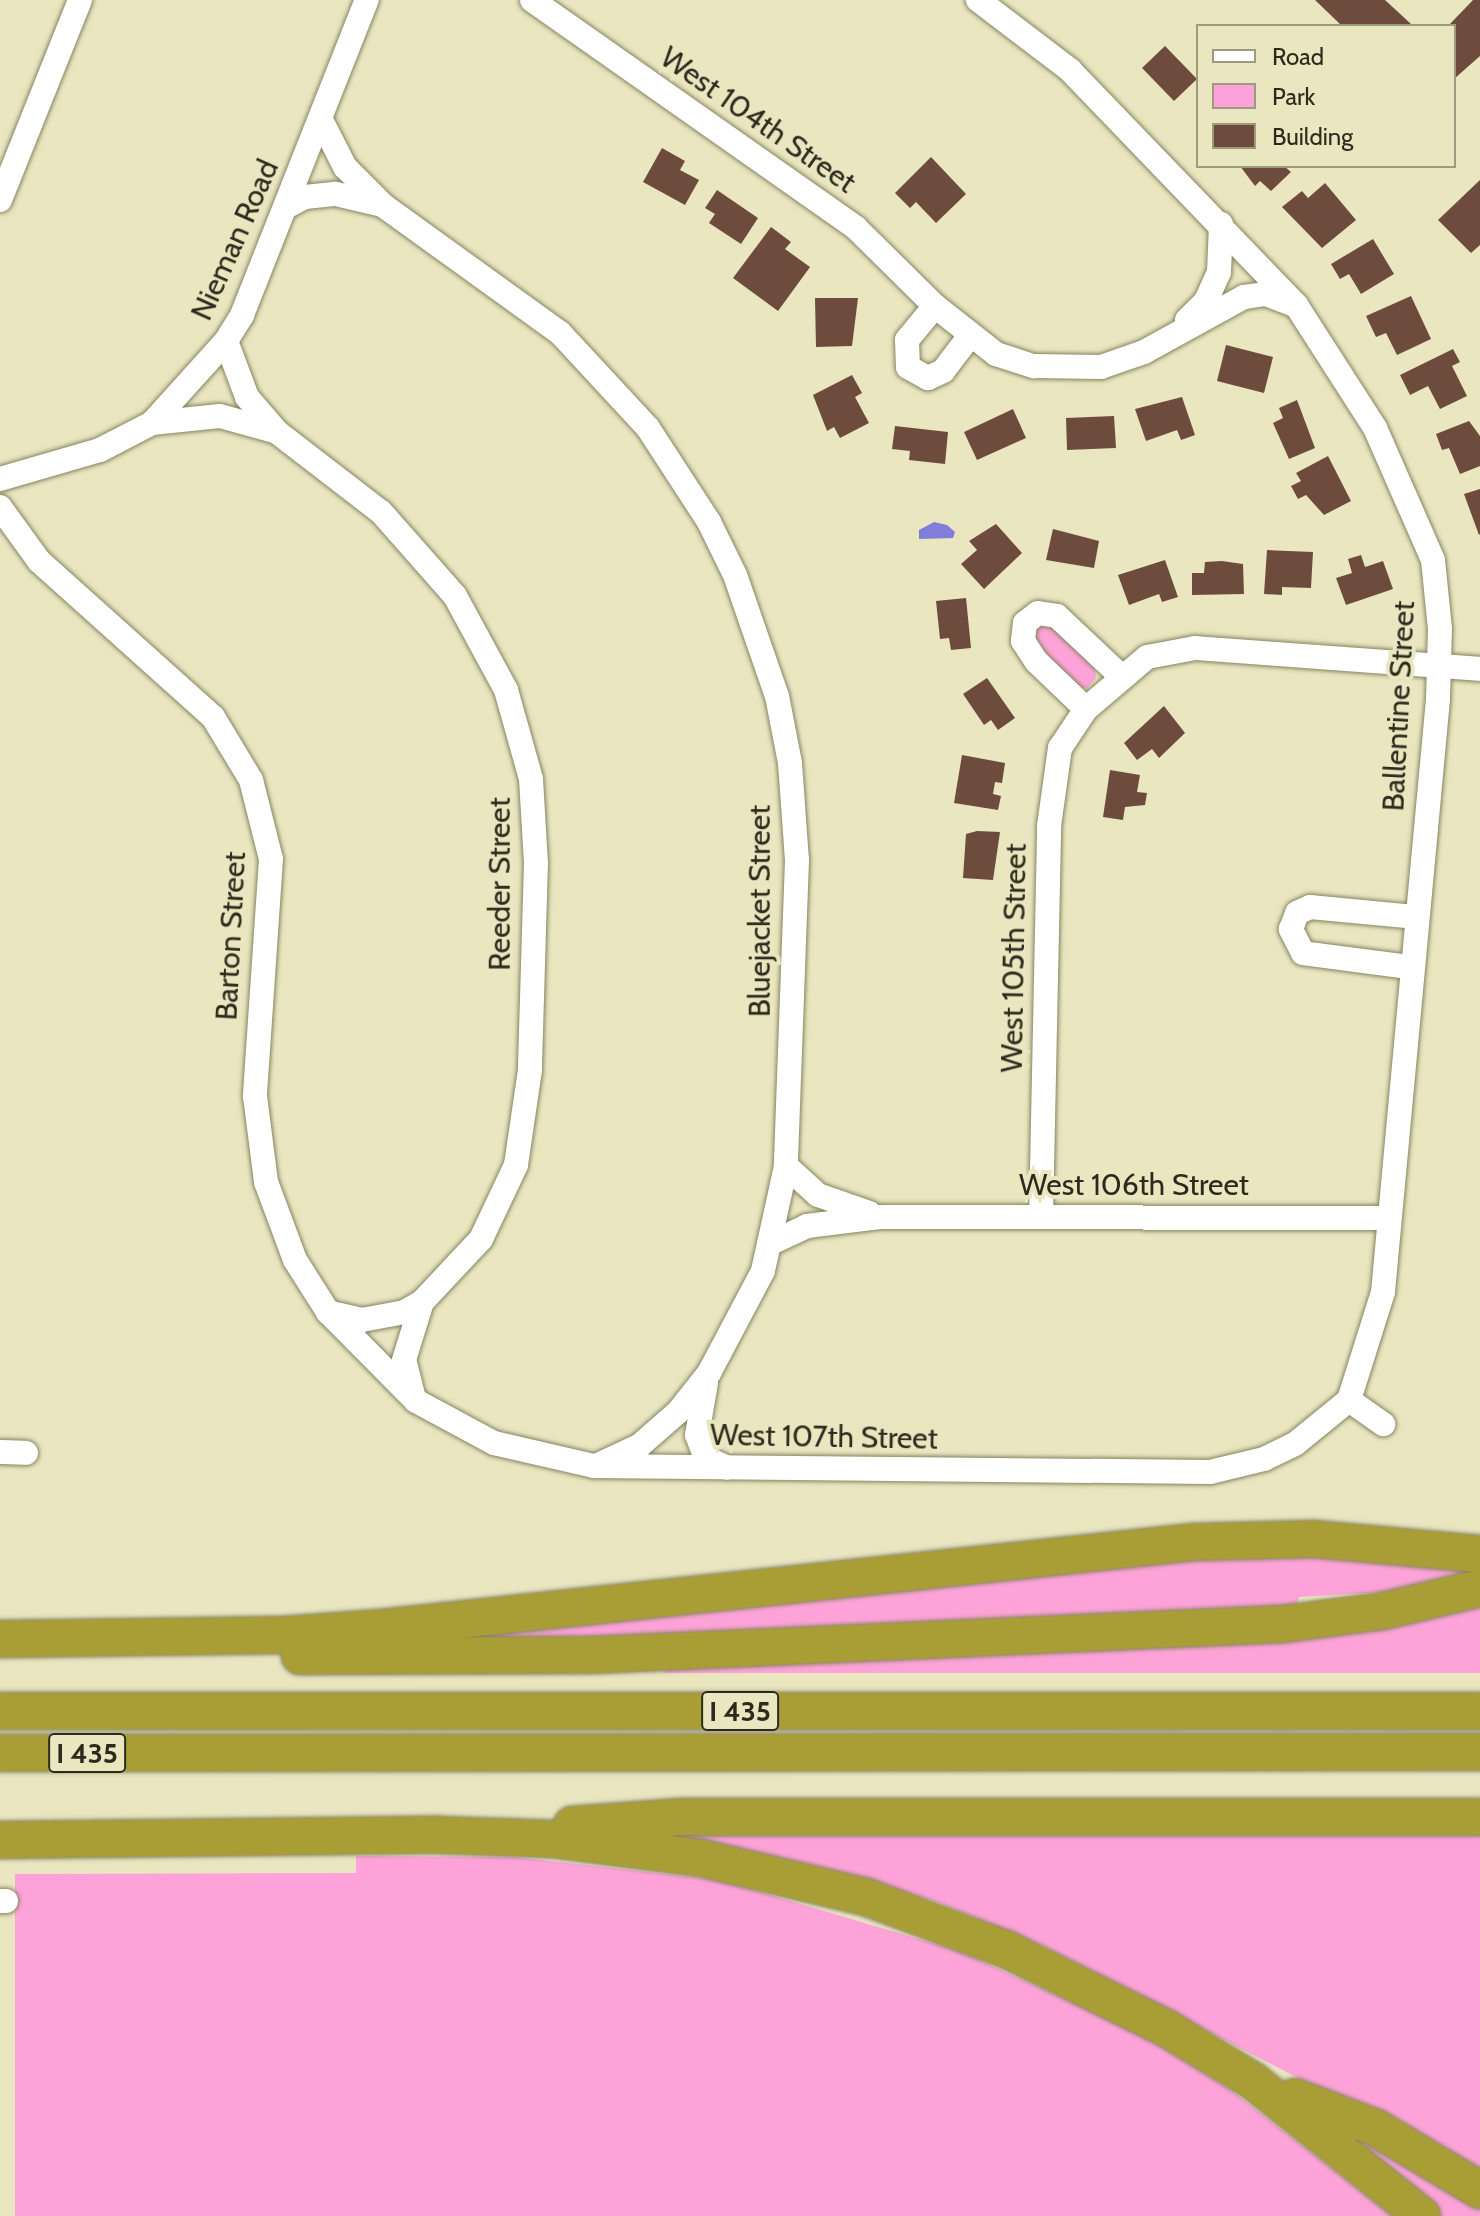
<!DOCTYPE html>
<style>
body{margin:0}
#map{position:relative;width:1480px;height:2216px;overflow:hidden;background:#e9e6c0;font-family:Cabin,sans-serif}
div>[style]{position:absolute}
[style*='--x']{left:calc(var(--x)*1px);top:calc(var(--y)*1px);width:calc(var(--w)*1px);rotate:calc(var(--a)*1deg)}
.green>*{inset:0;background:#fea3d9}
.water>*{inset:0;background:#817dda}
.building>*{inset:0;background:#6d4c3e}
.roads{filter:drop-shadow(0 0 2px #878460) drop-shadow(0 0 2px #878460)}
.minor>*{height:24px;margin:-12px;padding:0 12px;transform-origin:12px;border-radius:12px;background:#fff}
.highway>*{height:36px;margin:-18px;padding:0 18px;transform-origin:18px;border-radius:18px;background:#a99e36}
span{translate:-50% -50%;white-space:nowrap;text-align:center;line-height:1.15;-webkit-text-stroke:8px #e9e6c0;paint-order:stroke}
.shield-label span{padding:2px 6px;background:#e9e6c0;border:2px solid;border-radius:6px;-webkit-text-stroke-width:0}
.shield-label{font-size:28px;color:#2c2a1c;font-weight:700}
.street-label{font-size:30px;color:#2c2a1c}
.legend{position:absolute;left:1196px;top:24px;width:260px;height:144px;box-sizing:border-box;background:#e9e6c0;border:2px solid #9d9b7e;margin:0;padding:10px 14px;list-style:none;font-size:24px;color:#2c2a1c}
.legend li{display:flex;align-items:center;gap:16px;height:40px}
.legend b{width:40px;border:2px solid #9d9b7e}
</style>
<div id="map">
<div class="green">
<div style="clip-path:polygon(1046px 621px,1094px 665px,1096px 678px,1087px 688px,1078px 688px,1032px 641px,1032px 631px)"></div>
<div style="clip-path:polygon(1257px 1556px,1359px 1558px,1480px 1570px,1433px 1589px,1299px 1597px,1296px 1610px,452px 1643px,452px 1636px,1153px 1562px)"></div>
<div style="clip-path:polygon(1480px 1600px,1480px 1673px,665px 1673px,665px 1664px)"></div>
<div style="clip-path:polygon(683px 1832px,1480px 1832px,1480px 2178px,1424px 2143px,1041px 1945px,937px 1902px,840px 1873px,679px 1842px)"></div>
<div style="clip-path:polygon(356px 1856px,514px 1857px,720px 1880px,959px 1951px,1138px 2032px,1228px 2088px,1393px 2216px,15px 2216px,15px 1874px,356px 1873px)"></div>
<div style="clip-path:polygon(1369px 2144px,1480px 2209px,1480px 2216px,1438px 2216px,1362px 2152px)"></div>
</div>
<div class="water">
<div style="clip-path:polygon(934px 522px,947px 525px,955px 532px,953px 538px,919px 539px,919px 530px)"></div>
</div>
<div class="building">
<div style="clip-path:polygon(1315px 0,1385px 0,1411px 24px,1342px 26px)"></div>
<div style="clip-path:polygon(1473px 0,1480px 0,1480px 56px,1454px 79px,1454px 26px,1448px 26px)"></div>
<div style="clip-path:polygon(1165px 46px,1197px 79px,1174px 101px,1142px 68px)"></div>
<div style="clip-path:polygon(662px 148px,685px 161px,680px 170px,699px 180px,685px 205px,643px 182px)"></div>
<div style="clip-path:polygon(931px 157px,966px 194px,936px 223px,916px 202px,910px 208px,895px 193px)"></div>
<div style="clip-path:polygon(1240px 166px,1284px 166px,1291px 172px,1271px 191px,1260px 181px,1255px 186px)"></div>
<div style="clip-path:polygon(1480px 180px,1480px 245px,1471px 253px,1438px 220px)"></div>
<div style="clip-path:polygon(1325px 183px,1356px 220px,1322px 248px,1282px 207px,1302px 191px,1308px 198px)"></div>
<div style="clip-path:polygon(717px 190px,758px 218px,741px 244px,709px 223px,715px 214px,705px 208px)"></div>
<div style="clip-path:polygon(771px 227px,791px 242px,785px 249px,810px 267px,778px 311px,733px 278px)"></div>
<div style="clip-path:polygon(1373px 239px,1394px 274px,1361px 294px,1349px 274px,1340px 279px,1331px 264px)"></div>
<div style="clip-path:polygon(1411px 296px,1431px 339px,1397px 355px,1386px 333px,1376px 337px,1366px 316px)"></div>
<div style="clip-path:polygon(815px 298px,858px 298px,852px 346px,816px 347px)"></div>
<div style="clip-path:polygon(1226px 345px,1273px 357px,1264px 393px,1217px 381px)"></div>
<div style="clip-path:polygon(1453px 349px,1460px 362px,1452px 366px,1467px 396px,1440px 409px,1428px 386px,1410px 395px,1400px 375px)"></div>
<div style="clip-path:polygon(852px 375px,862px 393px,855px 397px,869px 423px,840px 438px,834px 427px,827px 431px,813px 395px)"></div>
<div style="clip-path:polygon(1182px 397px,1195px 435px,1181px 440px,1177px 430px,1146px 441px,1135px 409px)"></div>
<div style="clip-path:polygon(1297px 400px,1315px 448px,1289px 459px,1273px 423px,1283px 418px,1279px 408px)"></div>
<div style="clip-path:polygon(1013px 409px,1026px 438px,977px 460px,964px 432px)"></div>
<div style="clip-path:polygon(1114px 416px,1116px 448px,1067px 450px,1066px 418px)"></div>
<div style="clip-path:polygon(1469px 421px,1480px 436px,1480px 466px,1460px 474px,1449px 448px,1442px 450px,1436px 434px)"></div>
<div style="clip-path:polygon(895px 426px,948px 432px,945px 464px,909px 460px,910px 451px,892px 449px)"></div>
<div style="clip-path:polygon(1328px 456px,1351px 501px,1324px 515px,1306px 495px,1298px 499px,1291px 486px,1301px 481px,1296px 473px)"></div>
<div style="clip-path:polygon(1480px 489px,1480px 534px,1479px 535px,1464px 494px)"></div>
<div style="clip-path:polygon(996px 524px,1022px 553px,984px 589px,961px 564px,977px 550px,969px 541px)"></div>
<div style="clip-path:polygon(1053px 529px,1099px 541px,1094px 568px,1046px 560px)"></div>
<div style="clip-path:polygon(1267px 550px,1313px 552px,1311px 588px,1282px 587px,1282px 595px,1264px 594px)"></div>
<div style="clip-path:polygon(1361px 555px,1365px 567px,1383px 561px,1393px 589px,1346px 605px,1336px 578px,1352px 573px,1348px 559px)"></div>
<div style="clip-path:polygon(1165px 560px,1178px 597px,1162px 602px,1159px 594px,1129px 605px,1118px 575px)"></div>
<div style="clip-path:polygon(1222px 561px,1243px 564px,1244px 594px,1192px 595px,1192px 573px,1204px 573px,1205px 562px)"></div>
<div style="clip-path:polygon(966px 598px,971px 648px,951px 650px,949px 638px,940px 639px,936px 601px)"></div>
<div style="clip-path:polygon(987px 678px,1015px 718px,998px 730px,991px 720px,984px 725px,963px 694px)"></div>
<div style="clip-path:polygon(1164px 706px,1185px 733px,1159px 758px,1152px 749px,1137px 760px,1124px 743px)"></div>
<div style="clip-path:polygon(962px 755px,1005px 763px,1002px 783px,995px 782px,993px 794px,1001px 796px,998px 810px,954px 803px)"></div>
<div style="clip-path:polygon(1110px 770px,1140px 775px,1137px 792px,1147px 793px,1145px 805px,1125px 807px,1123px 820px,1103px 817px)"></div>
<div style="clip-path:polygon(977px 831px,1000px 832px,993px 880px,963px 878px,966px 834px)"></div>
</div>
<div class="roads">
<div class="minor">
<div style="--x:532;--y:0;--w:396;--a:35.1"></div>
<div style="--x:856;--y:228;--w:111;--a:44.6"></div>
<div style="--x:935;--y:306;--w:78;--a:38.2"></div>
<div style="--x:996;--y:354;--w:40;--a:18"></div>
<div style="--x:1034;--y:366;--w:67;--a:0.9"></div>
<div style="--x:1101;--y:367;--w:46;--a:-19.2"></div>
<div style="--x:1144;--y:352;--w:114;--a:-28.8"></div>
<div style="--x:1244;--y:297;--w:22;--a:-8"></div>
<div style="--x:1266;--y:294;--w:30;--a:21"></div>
<div style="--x:321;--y:120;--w:53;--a:62.9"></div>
<div style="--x:345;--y:167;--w:55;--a:45"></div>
<div style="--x:384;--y:206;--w:217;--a:35.8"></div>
<div style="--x:560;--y:333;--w:129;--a:47.2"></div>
<div style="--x:648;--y:428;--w:112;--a:57"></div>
<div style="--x:709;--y:522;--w:59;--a:63.9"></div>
<div style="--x:735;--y:575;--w:128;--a:70.9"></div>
<div style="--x:777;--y:696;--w:68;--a:79"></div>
<div style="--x:790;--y:763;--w:97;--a:85.9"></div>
<div style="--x:797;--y:860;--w:306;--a:92.1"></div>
<div style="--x:786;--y:1166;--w:107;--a:102.4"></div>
<div style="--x:763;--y:1271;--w:115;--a:117.9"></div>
<div style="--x:709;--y:1373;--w:50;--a:128.5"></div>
<div style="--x:678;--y:1412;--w:52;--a:138.9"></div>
<div style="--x:639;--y:1446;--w:43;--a:155.2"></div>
<div style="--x:0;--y:200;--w:215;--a:-68.2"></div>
<div style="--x:286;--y:207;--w:21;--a:-28"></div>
<div style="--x:305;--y:197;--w:31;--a:-6"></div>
<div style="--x:336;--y:194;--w:47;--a:13.4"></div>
<div style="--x:935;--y:306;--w:44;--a:129.5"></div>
<div style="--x:907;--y:340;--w:27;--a:88"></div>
<div style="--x:908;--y:367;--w:23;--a:29"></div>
<div style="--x:928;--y:378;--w:17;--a:-25"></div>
<div style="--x:943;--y:371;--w:43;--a:-52.6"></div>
<div style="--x:1187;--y:320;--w:27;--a:-45"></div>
<div style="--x:1206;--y:301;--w:32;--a:-66"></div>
<div style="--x:1219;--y:272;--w:48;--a:-87.6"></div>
<div style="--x:226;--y:341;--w:60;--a:69.4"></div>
<div style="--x:247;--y:397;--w:46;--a:49.4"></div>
<div style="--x:277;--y:432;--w:131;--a:37.6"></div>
<div style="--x:381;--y:512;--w:112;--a:48.6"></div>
<div style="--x:455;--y:596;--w:107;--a:61.5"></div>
<div style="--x:506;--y:690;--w:92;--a:74.3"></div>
<div style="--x:531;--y:779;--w:84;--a:86.6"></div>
<div style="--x:536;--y:863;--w:207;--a:91.7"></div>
<div style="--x:530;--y:1070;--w:96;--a:98.4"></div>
<div style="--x:516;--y:1165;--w:82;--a:115.3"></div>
<div style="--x:481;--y:1239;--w:86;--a:133.1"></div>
<div style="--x:422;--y:1302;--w:20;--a:150"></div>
<div style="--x:405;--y:1312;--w:44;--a:169.5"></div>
<div style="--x:362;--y:1320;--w:35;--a:-167"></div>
<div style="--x:152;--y:423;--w:68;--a:-5.9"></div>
<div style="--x:220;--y:416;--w:56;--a:15.5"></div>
<div style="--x:0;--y:479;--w:104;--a:-16.2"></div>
<div style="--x:100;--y:450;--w:59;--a:-27.4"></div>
<div style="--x:152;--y:423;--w:110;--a:-47.9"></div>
<div style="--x:226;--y:341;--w:31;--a:-58"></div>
<div style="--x:242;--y:315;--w:339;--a:-68.4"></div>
<div style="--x:0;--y:507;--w:67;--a:54.2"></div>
<div style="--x:39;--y:561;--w:234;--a:41.9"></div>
<div style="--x:213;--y:717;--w:74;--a:58.9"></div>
<div style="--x:251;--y:780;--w:81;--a:75.8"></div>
<div style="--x:271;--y:859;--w:238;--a:93.9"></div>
<div style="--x:255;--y:1096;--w:87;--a:82.7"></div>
<div style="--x:266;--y:1182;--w:83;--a:69.6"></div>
<div style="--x:295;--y:1260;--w:62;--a:57.6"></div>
<div style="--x:328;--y:1312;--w:125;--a:45.3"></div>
<div style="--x:416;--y:1401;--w:89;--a:28.3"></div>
<div style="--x:494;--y:1443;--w:103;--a:13"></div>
<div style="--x:594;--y:1466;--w:616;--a:0.56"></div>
<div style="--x:1210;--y:1472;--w:56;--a:-13.5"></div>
<div style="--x:1264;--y:1459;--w:34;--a:-26"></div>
<div style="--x:1295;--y:1444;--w:70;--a:-39.2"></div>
<div style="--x:1349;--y:1400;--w:113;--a:-72.5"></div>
<div style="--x:1383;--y:1292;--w:596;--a:-84.7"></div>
<div style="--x:1438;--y:699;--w:70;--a:-88.4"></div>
<div style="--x:1440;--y:629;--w:69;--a:-95.8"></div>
<div style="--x:1433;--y:560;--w:144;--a:-113.7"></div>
<div style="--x:1375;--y:428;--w:146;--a:-122.7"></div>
<div style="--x:1296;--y:305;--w:326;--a:-133.9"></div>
<div style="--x:1070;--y:70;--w:116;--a:-142.7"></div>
<div style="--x:1086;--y:709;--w:69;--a:-136.2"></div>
<div style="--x:1036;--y:661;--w:24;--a:-123"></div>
<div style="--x:1023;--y:641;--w:18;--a:-84"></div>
<div style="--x:1025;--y:623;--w:16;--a:-38"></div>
<div style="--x:1038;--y:613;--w:19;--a:9"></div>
<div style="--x:1057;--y:616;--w:89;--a:43.2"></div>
<div style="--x:1409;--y:967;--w:107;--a:-172.5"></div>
<div style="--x:1303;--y:953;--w:27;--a:-117"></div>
<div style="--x:1291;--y:929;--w:17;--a:-69"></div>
<div style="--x:1297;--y:913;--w:14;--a:-25"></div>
<div style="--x:1310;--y:907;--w:105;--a:5.4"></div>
<div style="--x:786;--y:1166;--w:43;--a:42.2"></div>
<div style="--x:818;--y:1195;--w:54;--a:19.4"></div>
<div style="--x:1041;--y:1217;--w:391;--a:-88.8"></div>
<div style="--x:1049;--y:826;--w:79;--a:-82"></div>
<div style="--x:1060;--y:748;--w:47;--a:-56.3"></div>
<div style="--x:1086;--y:709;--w:80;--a:-40.4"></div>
<div style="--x:1147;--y:657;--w:49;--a:-10.6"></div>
<div style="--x:1195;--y:648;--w:286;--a:4.2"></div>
<div style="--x:769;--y:1244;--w:42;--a:-25.3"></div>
<div style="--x:807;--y:1226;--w:73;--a:-7.1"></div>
<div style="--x:879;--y:1217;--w:510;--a:0.11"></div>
<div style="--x:706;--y:1383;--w:53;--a:99.8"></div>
<div style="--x:697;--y:1435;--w:25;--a:69"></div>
<div style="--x:706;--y:1458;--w:23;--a:25"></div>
<div style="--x:413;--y:1395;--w:36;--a:-104"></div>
<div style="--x:404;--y:1360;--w:61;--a:-72.8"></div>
<div style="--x:1349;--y:1400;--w:42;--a:35.2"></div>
<div style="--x:0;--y:1452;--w:26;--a:2"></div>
<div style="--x:0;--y:1901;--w:6;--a:0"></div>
</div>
<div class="highway">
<div style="--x:0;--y:1639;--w:285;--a:-0.8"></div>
<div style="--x:285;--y:1635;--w:97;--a:-4.1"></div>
<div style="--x:382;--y:1628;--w:818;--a:-6.04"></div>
<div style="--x:1195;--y:1542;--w:119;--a:-1.4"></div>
<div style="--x:1314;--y:1539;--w:167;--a:5.2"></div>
<div style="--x:300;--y:1656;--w:292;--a:-0.2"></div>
<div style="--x:592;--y:1655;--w:692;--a:-2.57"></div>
<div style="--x:1283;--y:1624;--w:101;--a:-7.4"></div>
<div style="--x:1383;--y:1611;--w:100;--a:-13.3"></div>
<div style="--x:0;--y:1711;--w:1480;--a:0"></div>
<div style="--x:0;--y:1753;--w:1480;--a:-0.04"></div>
<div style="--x:572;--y:1825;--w:111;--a:-4.1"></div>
<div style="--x:683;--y:1817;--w:797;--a:0"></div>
<div style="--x:0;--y:1840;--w:438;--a:-0.7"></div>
<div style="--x:438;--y:1835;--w:114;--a:2"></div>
<div style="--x:552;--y:1839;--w:150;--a:7.3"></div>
<div style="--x:701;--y:1858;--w:170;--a:13.3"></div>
<div style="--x:866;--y:1897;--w:152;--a:20.5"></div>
<div style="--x:1008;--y:1950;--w:176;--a:26.3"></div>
<div style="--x:1166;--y:2028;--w:102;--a:31.3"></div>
<div style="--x:1253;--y:2081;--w:216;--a:38.6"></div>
<div style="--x:1295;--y:2097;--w:87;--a:20.9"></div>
<div style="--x:1376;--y:2128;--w:121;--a:30.8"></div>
</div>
</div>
<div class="shield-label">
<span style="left:740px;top:1711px">I 435</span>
<span style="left:87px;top:1753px">I 435</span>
</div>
<div class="street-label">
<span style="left:758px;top:120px;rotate:35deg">West 104th Street</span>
<span style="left:235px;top:240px;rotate:-66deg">Nieman Road</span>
<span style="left:1399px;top:706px;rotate:-87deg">Ballentine Street</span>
<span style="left:500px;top:884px;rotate:-90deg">Reeder Street</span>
<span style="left:760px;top:911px;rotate:-90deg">Bluejacket Street</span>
<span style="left:231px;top:936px;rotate:-87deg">Barton Street</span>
<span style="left:1014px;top:958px;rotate:-89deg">West 105th Street</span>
<span style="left:1134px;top:1185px">West 106th Street</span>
<span style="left:824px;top:1437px;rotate:1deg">West 107th Street</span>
</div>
<ul class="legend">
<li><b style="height:10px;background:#fff"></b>Road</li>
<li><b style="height:22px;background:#fea3d9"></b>Park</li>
<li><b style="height:22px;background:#6d4c3e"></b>Building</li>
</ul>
</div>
